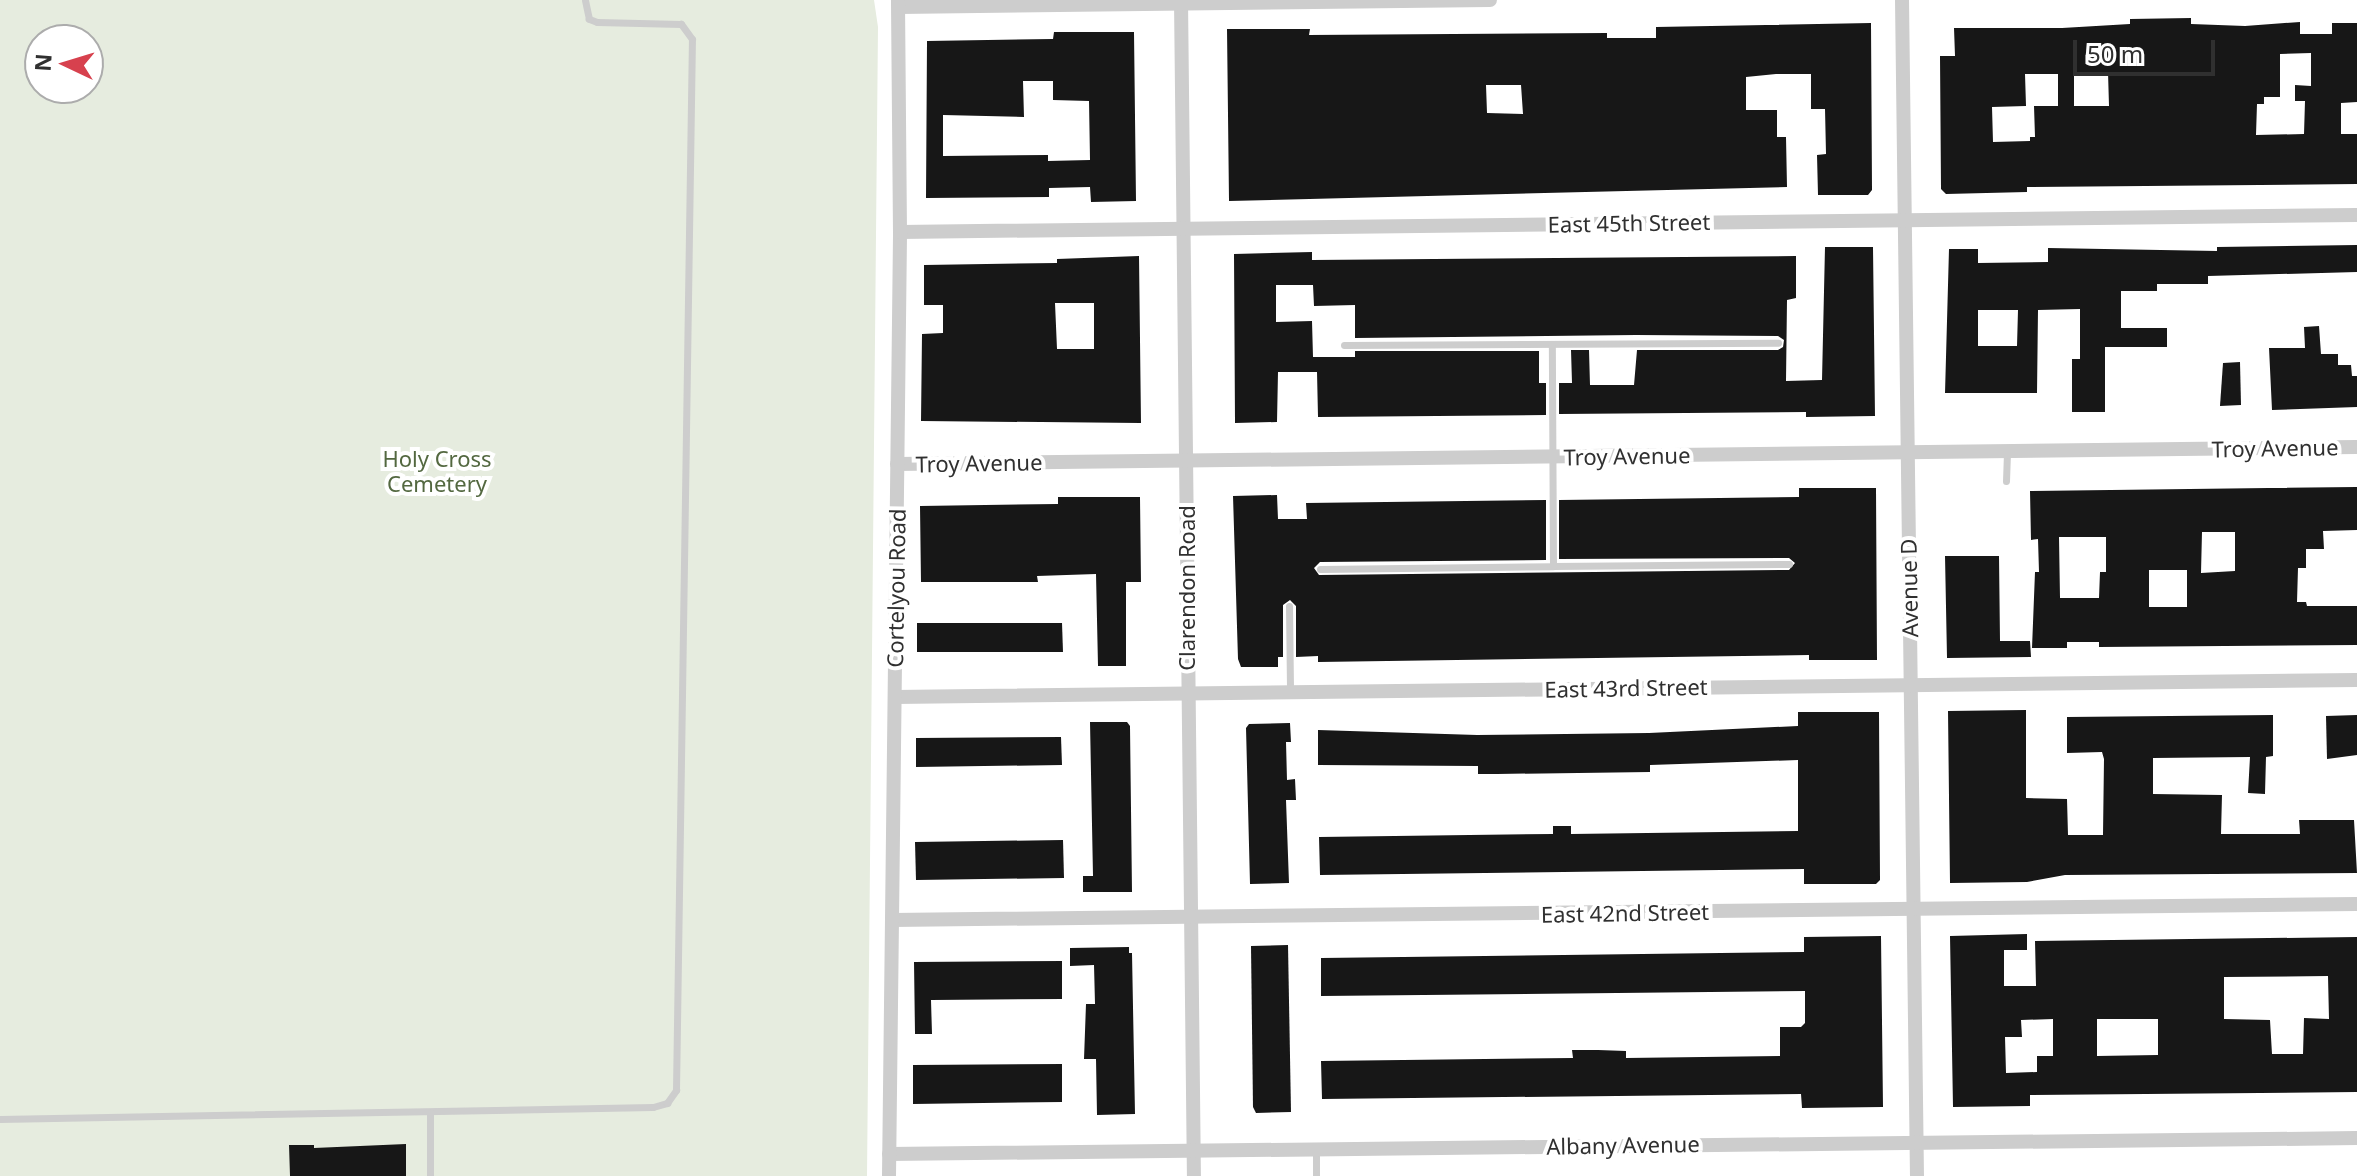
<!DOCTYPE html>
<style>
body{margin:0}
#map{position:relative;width:2357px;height:1176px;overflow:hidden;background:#fff;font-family:"Noto Sans",sans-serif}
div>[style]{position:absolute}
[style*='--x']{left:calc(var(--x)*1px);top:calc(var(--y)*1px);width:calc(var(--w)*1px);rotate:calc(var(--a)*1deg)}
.green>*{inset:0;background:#e6ecdf}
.building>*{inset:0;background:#171717}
.service>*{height:7px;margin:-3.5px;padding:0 3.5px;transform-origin:3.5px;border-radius:3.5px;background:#cdcdcd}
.minor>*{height:14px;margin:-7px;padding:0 7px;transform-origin:7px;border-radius:7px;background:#cdcdcd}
span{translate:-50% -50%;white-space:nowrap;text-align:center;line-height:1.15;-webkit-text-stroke:8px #fff;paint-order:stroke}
.street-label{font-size:22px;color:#303030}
.park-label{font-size:22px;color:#536840}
.north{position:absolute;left:24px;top:24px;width:80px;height:80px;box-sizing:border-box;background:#fff;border:2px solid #acacac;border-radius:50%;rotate:274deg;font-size:22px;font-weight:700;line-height:32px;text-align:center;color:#303030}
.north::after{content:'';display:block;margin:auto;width:28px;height:36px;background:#d7414e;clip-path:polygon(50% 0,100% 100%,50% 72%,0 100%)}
.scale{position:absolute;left:2073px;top:40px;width:142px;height:36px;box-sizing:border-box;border:4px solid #303030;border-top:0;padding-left:10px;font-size:24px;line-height:28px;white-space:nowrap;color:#303030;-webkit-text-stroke:6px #fff;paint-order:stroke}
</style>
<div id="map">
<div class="green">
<div style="clip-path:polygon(evenodd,0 0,874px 0,878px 27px,867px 1176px,0 1176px,0 0,40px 40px,88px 40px,88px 88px,40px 88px,40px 40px)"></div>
</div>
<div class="building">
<div style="clip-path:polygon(evenodd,2191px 18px,2191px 24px,2245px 26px,2300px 22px,2300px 34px,2332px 34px,2332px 23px,2357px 23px,2357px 102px,2341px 103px,2341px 134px,2357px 134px,2357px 184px,2027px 187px,2027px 192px,1946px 194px,1941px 189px,1940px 56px,1955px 56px,1954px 28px,2062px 28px,2130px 24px,2130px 19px,2191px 18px,2311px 53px,2311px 86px,2295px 85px,2295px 101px,2305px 101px,2304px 134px,2256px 135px,2257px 104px,2264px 104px,2264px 97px,2280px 97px,2280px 54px,2311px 53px,2191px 18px,2108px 72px,2109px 106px,2074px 106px,2074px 73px,2108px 72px,2191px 18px,2025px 74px,2058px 74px,2058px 106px,2034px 106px,2035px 137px,2030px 137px,2030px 141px,1993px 142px,1992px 107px,2026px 106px,2025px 74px)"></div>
<div style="clip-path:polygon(evenodd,1871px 23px,1872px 190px,1868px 195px,1818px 195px,1817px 155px,1826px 154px,1825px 109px,1811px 109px,1811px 74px,1776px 74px,1746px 77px,1746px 110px,1777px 110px,1777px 137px,1786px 137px,1787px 187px,1229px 201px,1227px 29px,1310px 29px,1309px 35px,1607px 33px,1607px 38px,1656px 38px,1656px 27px,1871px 23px,1486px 85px,1521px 85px,1523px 114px,1487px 113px,1486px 85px)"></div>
<div style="clip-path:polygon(evenodd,1054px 32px,1134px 32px,1136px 201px,1091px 202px,1090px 187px,1049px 188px,1049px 197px,926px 198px,927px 41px,1053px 39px,1054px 32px,1023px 81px,1053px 81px,1053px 100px,1089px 101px,1090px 160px,1048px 161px,1048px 155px,943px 156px,943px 115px,1024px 117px,1023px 81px)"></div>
<div style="clip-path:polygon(evenodd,2357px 245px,2357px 272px,2208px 276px,2208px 284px,2157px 284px,2157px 291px,2121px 291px,2121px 328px,2167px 328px,2167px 347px,2105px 347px,2105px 412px,2072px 412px,2072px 359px,2080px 359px,2080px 309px,2038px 310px,2037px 393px,1945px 393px,1949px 249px,1978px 249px,1978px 263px,2048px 262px,2048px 248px,2217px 251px,2217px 247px,2357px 245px,1978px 310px,2018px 310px,2017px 346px,1978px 346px,1978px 310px)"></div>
<div style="clip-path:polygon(1825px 247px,1873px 247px,1875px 416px,1806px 417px,1806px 412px,1559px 414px,1559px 383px,1572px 383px,1571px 350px,1589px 350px,1590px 385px,1634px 385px,1637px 350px,1778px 350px,1783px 347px,1784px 340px,1778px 336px,1636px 335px,1355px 338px,1355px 305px,1314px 306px,1313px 285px,1276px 285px,1276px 322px,1312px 321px,1313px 357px,1355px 357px,1355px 351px,1539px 351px,1539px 383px,1546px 383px,1546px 415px,1318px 417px,1317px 372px,1278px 372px,1277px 422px,1235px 423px,1234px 254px,1312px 252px,1312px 260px,1796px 256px,1796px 298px,1787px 300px,1786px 381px,1822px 380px)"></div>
<div style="clip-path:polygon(evenodd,1139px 256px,1141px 423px,921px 421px,922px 334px,943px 333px,943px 305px,924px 305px,924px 265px,1057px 263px,1057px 259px,1139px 256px,1055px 303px,1094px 303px,1094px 349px,1057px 349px,1055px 303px)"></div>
<div style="clip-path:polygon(2319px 326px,2321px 354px,2338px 354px,2338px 365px,2351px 365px,2352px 376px,2357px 376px,2357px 407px,2272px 410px,2269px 348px,2305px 348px,2304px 327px)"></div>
<div style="clip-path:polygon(2240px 362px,2241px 405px,2220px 406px,2223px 363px)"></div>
<div style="clip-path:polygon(evenodd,2357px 487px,2357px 530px,2323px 531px,2324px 549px,2306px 549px,2306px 568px,2298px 568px,2297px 602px,2306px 602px,2307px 606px,2357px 606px,2357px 645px,2099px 647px,2099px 642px,2067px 642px,2067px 648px,2032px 648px,2035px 572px,2039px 572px,2038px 539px,2031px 540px,2030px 491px,2357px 487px,2202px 532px,2235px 532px,2235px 571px,2201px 573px,2202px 532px,2357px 487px,2059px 537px,2106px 537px,2106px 572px,2100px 572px,2099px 598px,2060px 598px,2059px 537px,2357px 487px,2149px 570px,2187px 570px,2187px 607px,2149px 607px,2149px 570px)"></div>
<div style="clip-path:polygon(1799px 488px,1876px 488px,1877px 660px,1809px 660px,1809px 655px,1318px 662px,1318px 656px,1296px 657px,1296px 606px,1290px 600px,1283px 605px,1283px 657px,1278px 657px,1278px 667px,1241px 667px,1238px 659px,1233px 496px,1277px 495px,1278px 519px,1307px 519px,1306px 503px,1546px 500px,1546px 560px,1320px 562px,1314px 568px,1319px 575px,1789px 570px,1795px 563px,1789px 558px,1559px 559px,1559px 500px,1799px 497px)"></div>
<div style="clip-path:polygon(1058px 497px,1140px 497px,1141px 582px,1126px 582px,1126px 666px,1098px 666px,1096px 574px,1037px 576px,1038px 582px,921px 582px,920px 506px,1058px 504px)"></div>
<div style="clip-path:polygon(1945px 556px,1999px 556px,2000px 641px,2030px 641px,2031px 657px,1947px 658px)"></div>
<div style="clip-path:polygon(917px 623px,1062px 623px,1063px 652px,917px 652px)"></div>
<div style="clip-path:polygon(2026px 710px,2026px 798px,2067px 799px,2068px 835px,2103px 835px,2104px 759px,2102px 752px,2067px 753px,2067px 717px,2273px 715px,2273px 756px,2266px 757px,2265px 794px,2248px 793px,2250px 757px,2153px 758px,2153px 794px,2222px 795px,2221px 834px,2300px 834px,2299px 820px,2354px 820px,2357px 873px,2065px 875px,2027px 882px,1950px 883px,1948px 711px)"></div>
<div style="clip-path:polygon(1798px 712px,1879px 712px,1880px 880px,1876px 884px,1804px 884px,1804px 869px,1320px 875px,1319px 837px,1553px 834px,1553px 826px,1571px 826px,1571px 834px,1798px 831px,1798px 760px,1650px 765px,1650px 772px,1497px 774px,1478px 774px,1478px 766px,1318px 765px,1318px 730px,1477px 735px,1649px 733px,1798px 726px)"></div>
<div style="clip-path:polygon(2357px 715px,2357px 755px,2327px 759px,2326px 716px)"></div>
<div style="clip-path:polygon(1090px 722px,1127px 722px,1130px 726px,1132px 892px,1083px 892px,1083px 876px,1093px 876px)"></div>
<div style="clip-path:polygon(1290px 723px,1291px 742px,1286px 742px,1287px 780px,1295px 779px,1296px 800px,1286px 800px,1289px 883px,1250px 884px,1246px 728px,1249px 724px)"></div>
<div style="clip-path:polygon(1061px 737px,1062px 765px,916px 767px,916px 738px)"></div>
<div style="clip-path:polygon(1063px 840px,1064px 878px,916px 880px,915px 842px)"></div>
<div style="clip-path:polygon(evenodd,2027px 934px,2027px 950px,2004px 950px,2004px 986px,2036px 986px,2035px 941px,2357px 937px,2357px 1092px,2030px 1095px,2030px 1106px,1953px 1107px,1950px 936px,2027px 934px,2328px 976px,2329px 1019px,2304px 1018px,2303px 1054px,2272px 1054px,2270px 1020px,2224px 1019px,2224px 977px,2328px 976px,2027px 934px,2053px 1019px,2053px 1056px,2037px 1056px,2037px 1072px,2006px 1073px,2005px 1037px,2022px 1037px,2021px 1020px,2053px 1019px,2027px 934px,2097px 1019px,2158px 1019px,2158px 1055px,2097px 1056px,2097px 1019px)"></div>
<div style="clip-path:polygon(1881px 936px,1883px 1107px,1802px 1108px,1801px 1094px,1322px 1099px,1321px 1061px,1573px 1058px,1572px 1050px,1598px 1050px,1626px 1051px,1626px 1058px,1780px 1056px,1780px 1027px,1801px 1027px,1805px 1023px,1805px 991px,1321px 996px,1321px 958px,1804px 952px,1804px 937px)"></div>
<div style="clip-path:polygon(1288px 945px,1291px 1112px,1256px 1113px,1253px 1107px,1251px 946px)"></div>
<div style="clip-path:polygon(1129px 947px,1129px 953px,1132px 953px,1135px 1114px,1097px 1115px,1096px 1059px,1084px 1059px,1086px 1004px,1095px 1004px,1094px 965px,1070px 966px,1070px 948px)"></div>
<div style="clip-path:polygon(1062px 961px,1062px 999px,931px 1000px,932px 1034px,915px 1034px,914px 962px)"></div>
<div style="clip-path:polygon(1062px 1064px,1062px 1102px,913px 1104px,913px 1065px)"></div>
<div style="clip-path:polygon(406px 1144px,406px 1176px,290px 1176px,289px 1145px,314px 1145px,314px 1148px)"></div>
</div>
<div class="service">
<div style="--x:1344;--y:345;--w:434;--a:-0.3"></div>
<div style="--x:2006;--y:481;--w:30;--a:-88"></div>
<div style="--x:1553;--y:566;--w:236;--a:-0.5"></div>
<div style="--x:1320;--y:569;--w:233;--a:-0.7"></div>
<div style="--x:1553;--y:566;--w:222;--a:-90.3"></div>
<div style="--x:1289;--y:606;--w:85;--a:89.3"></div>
<div style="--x:0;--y:1119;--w:653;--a:-1.05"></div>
<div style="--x:653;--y:1107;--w:15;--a:-16"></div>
<div style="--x:667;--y:1103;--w:16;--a:-55"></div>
<div style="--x:676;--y:1090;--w:1051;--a:-89.13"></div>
<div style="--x:692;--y:39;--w:19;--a:-126"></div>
<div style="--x:681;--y:24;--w:84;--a:-178.6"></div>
<div style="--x:597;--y:22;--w:9;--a:-159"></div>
<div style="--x:589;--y:19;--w:19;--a:-102"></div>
<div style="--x:430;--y:1176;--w:64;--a:-90"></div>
<div style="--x:1316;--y:1176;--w:26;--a:-90"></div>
</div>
<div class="minor">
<div style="--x:1181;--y:0;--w:1176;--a:89.37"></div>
<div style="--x:1902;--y:0;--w:1176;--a:89.27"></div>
<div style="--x:899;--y:7;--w:591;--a:-0.68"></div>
<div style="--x:900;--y:232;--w:1457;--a:-0.67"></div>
<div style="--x:897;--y:464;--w:1460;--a:-0.67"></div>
<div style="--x:895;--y:697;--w:1462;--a:-0.67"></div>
<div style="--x:892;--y:920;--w:1465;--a:-0.63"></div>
<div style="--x:889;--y:1154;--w:1468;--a:-0.62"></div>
<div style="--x:889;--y:1176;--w:944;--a:-89.33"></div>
<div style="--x:900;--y:232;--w:232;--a:-90.5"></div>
</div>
<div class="street-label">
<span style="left:1629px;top:223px;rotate:-1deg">East 45th Street</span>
<span style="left:2275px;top:448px;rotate:-1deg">Troy Avenue</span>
<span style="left:1627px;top:456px;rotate:-1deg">Troy Avenue</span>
<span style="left:979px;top:463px;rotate:-1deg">Troy Avenue</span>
<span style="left:896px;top:588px;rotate:-89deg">Cortelyou Road</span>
<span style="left:1187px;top:588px;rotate:-90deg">Clarendon Road</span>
<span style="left:1909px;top:588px;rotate:-91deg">Avenue D</span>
<span style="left:1626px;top:688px;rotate:-1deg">East 43rd Street</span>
<span style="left:1625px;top:913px;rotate:-1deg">East 42nd Street</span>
<span style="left:1623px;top:1145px;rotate:-1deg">Albany Avenue</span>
</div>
<div class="park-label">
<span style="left:437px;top:471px">Holy Cross<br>Cemetery</span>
</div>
<div class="north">N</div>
<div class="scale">50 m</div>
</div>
